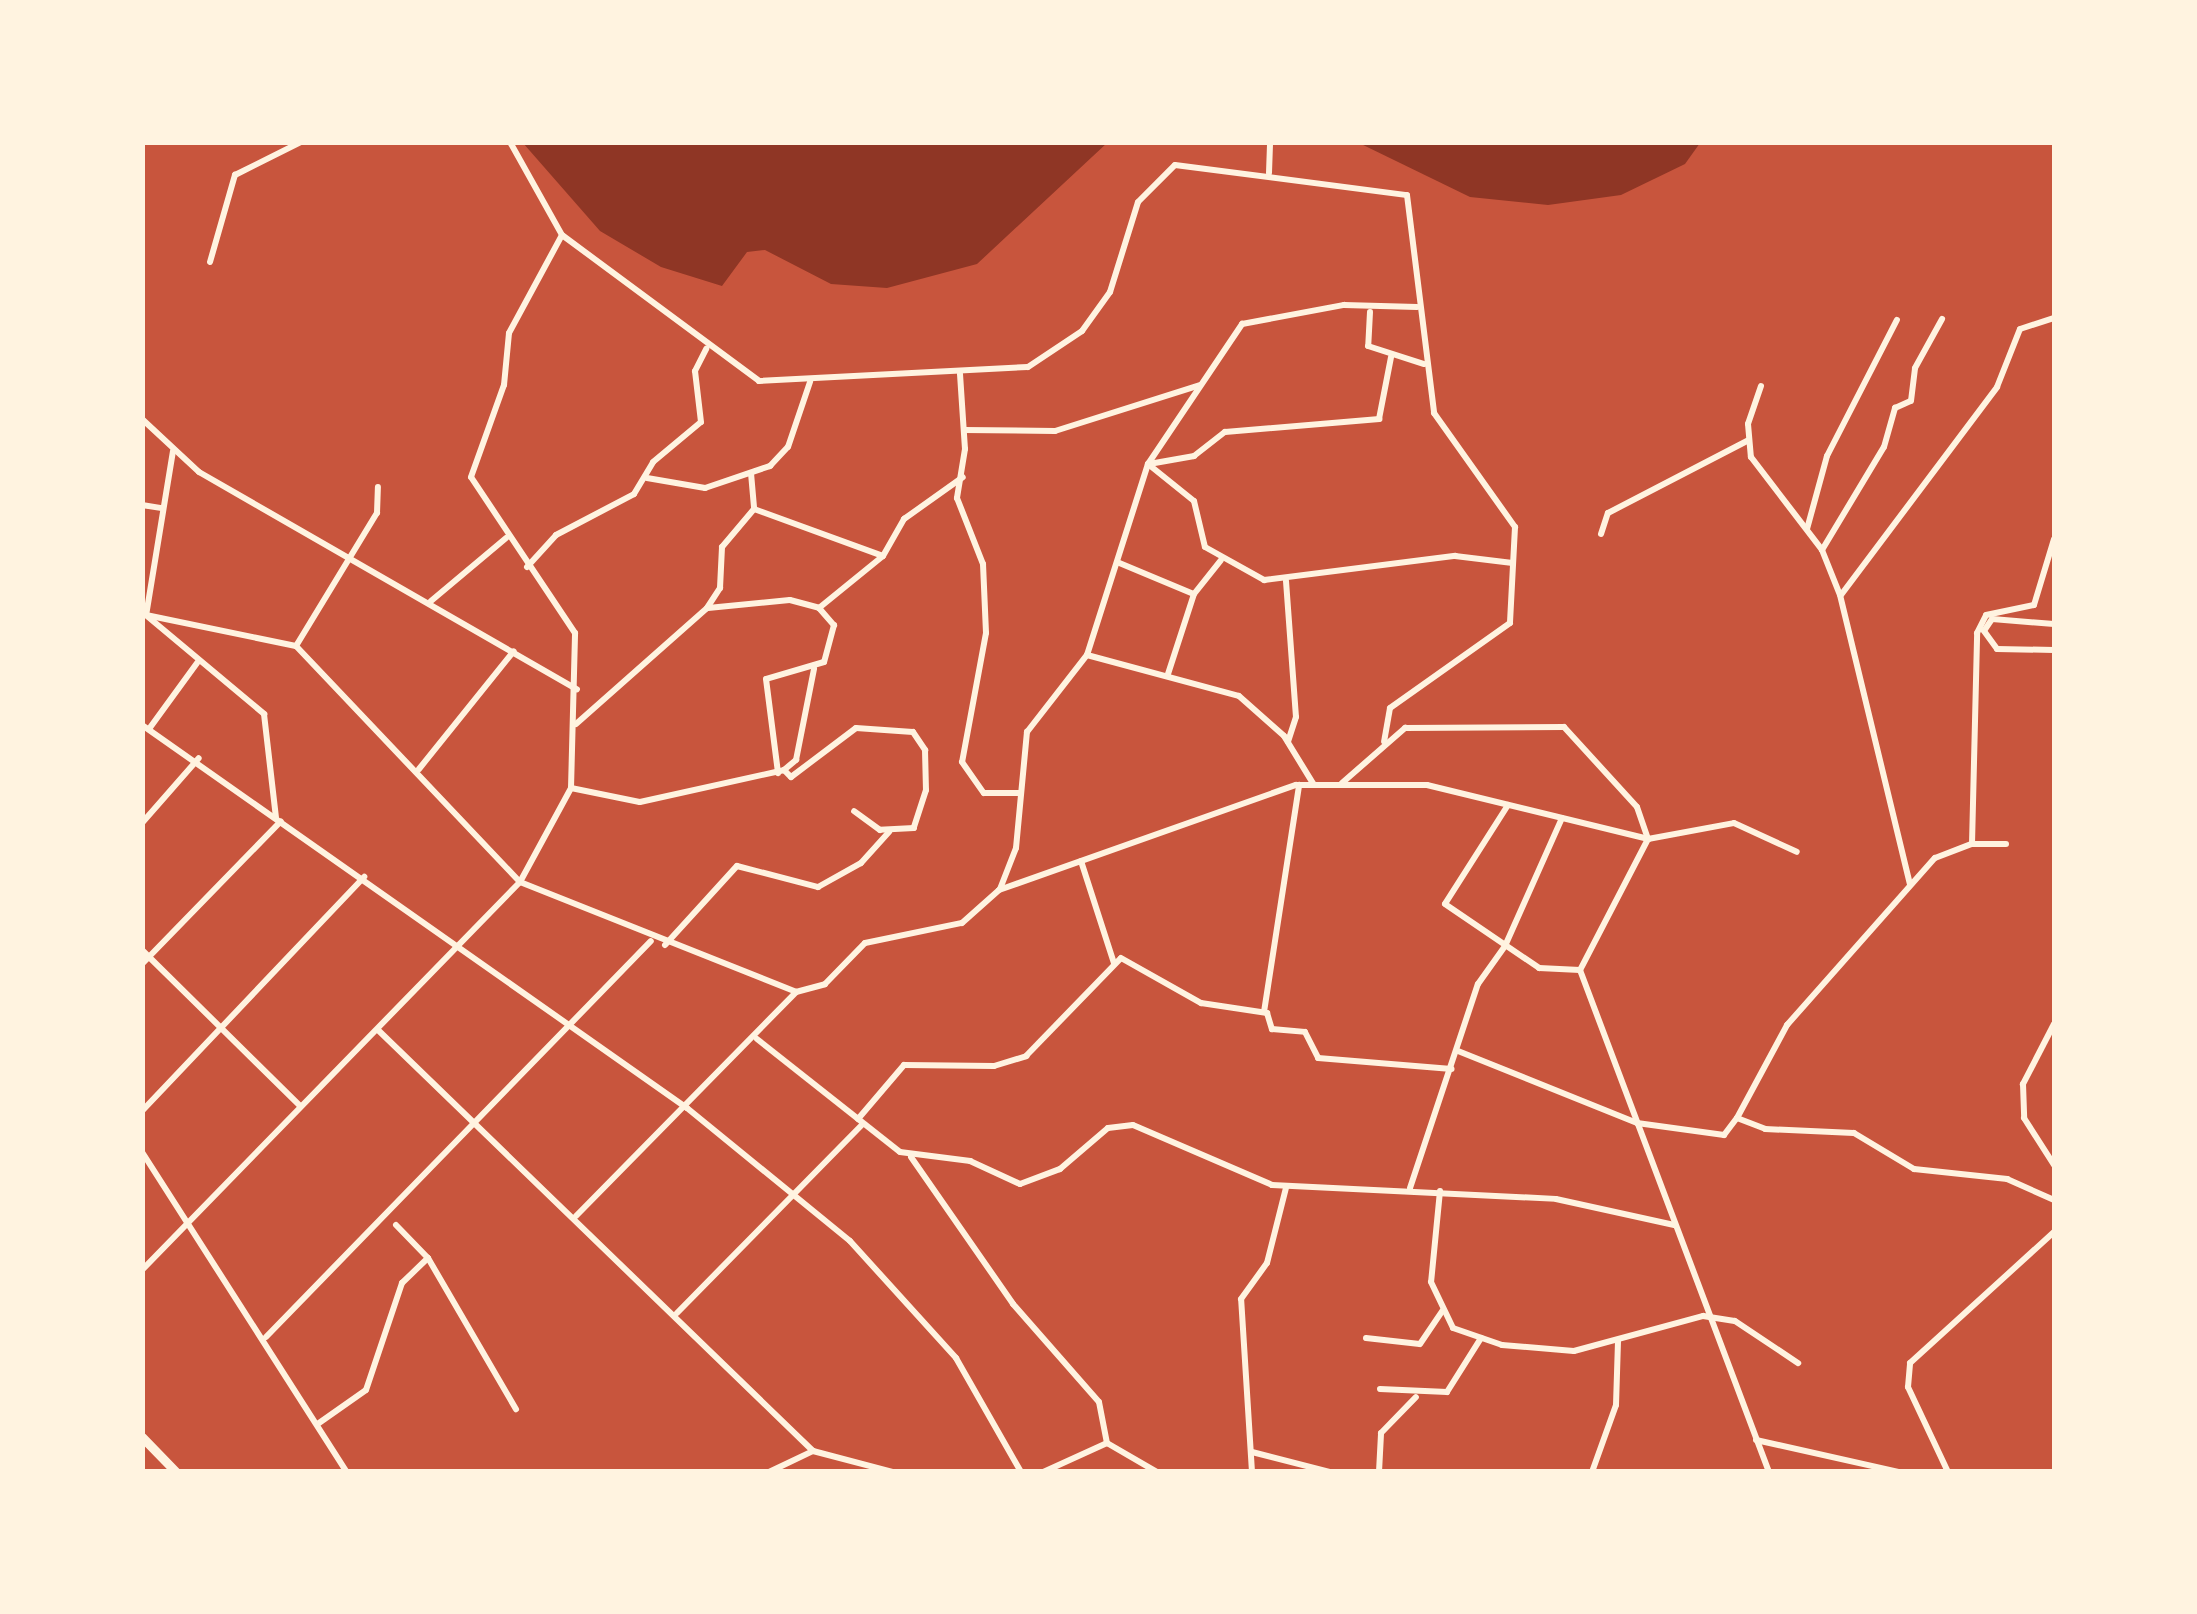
<!DOCTYPE html>
<style>
body{margin:0}
#map{position:relative;width:2197px;height:1614px;overflow:hidden;background:#c8553d;font-family:"Open Sans",sans-serif}
div>[style]{position:absolute}
[style*='--x']{left:calc(var(--x)*1px);top:calc(var(--y)*1px);width:calc(var(--w)*1px);rotate:calc(var(--a)*1deg)}
.water>*{inset:0;background:#8f3625}
.minor>*{height:6px;margin:-3px;padding:0 3px;transform-origin:3px;border-radius:3px;background:#fff3e0}
.secondary>*{height:9px;margin:-4.5px;padding:0 4.5px;transform-origin:4.5px;border-radius:4.5px;background:#fff3e0}
span{translate:-50% -50%;white-space:nowrap;text-align:center;line-height:1.15;-webkit-text-stroke:8px #fff3e0;paint-order:stroke}
.frame{position:absolute;inset:0;border:145px solid #fff3e0;pointer-events:none}
</style>
<div id="map">
<div class="water">
<div style="clip-path:polygon(523px 143px,1107px 143px,977px 264px,887px 288px,831px 284px,765px 250px,747px 252px,722px 286px,661px 267px,600px 231px)"></div>
<div style="clip-path:polygon(1359px 143px,1700px 143px,1685px 164px,1621px 195px,1548px 205px,1470px 197px)"></div>
</div>
<div class="minor">
<div style="--x:510;--y:142;--w:107;--a:60.8"></div>
<div style="--x:562;--y:235;--w:245;--a:36.5"></div>
<div style="--x:759;--y:381;--w:269;--a:-3"></div>
<div style="--x:1028;--y:367;--w:65;--a:-33.7"></div>
<div style="--x:1082;--y:331;--w:48;--a:-54.3"></div>
<div style="--x:1110;--y:292;--w:94;--a:-72.7"></div>
<div style="--x:1138;--y:202;--w:52;--a:-45"></div>
<div style="--x:1175;--y:165;--w:234;--a:7.4"></div>
<div style="--x:1407;--y:195;--w:220;--a:82.9"></div>
<div style="--x:1434;--y:413;--w:140;--a:54.6"></div>
<div style="--x:1515;--y:527;--w:96;--a:93"></div>
<div style="--x:1510;--y:623;--w:147;--a:144.7"></div>
<div style="--x:1390;--y:708;--w:34;--a:100"></div>
<div style="--x:1269;--y:173;--w:31;--a:-88"></div>
<div style="--x:210;--y:262;--w:91;--a:-74"></div>
<div style="--x:235;--y:175;--w:74;--a:-26.6"></div>
<div style="--x:1370;--y:312;--w:34;--a:93"></div>
<div style="--x:1368;--y:346;--w:59;--a:17.8"></div>
<div style="--x:960;--y:374;--w:75;--a:86.2"></div>
<div style="--x:965;--y:449;--w:50;--a:99.3"></div>
<div style="--x:957;--y:498;--w:71;--a:68.5"></div>
<div style="--x:983;--y:564;--w:69;--a:87.5"></div>
<div style="--x:986;--y:633;--w:131;--a:100.5"></div>
<div style="--x:962;--y:762;--w:38;--a:55"></div>
<div style="--x:984;--y:793;--w:36;--a:0"></div>
<div style="--x:1761;--y:386;--w:40;--a:108.9"></div>
<div style="--x:1748;--y:424;--w:33;--a:85"></div>
<div style="--x:1751;--y:457;--w:117;--a:52.6"></div>
<div style="--x:1822;--y:550;--w:48;--a:68.2"></div>
<div style="--x:1840;--y:595;--w:297;--a:76.4"></div>
<div style="--x:142;--y:419;--w:78;--a:42.9"></div>
<div style="--x:199;--y:472;--w:436;--a:29.9"></div>
<div style="--x:964;--y:430;--w:91;--a:0.6"></div>
<div style="--x:1055;--y:431;--w:152;--a:-17.6"></div>
<div style="--x:173;--y:451;--w:166;--a:99.3"></div>
<div style="--x:146;--y:615;--w:153;--a:11.7"></div>
<div style="--x:296;--y:646;--w:325;--a:46.5"></div>
<div style="--x:520;--y:882;--w:297;--a:21.7"></div>
<div style="--x:796;--y:992;--w:30;--a:-15"></div>
<div style="--x:825;--y:984;--w:57;--a:-45.7"></div>
<div style="--x:865;--y:943;--w:99;--a:-11.7"></div>
<div style="--x:962;--y:923;--w:50;--a:-41.7"></div>
<div style="--x:999;--y:890;--w:315;--a:-19.5"></div>
<div style="--x:1296;--y:785;--w:131;--a:0"></div>
<div style="--x:1427;--y:785;--w:228;--a:13.7"></div>
<div style="--x:1648;--y:839;--w:148;--a:117.4"></div>
<div style="--x:1580;--y:970;--w:536;--a:69.37"></div>
<div style="--x:1148;--y:464;--w:59;--a:38.8"></div>
<div style="--x:1194;--y:501;--w:47;--a:76.6"></div>
<div style="--x:1205;--y:547;--w:68;--a:29.2"></div>
<div style="--x:1264;--y:580;--w:193;--a:-7.2"></div>
<div style="--x:1455;--y:556;--w:58;--a:6.9"></div>
<div style="--x:1149;--y:464;--w:46;--a:-10.1"></div>
<div style="--x:1194;--y:456;--w:39;--a:-38"></div>
<div style="--x:1225;--y:432;--w:155;--a:-4.8"></div>
<div style="--x:1379;--y:419;--w:63;--a:-79"></div>
<div style="--x:751;--y:473;--w:36;--a:85"></div>
<div style="--x:647;--y:478;--w:59;--a:9.8"></div>
<div style="--x:705;--y:488;--w:69;--a:-18.7"></div>
<div style="--x:770;--y:466;--w:26;--a:-47"></div>
<div style="--x:788;--y:447;--w:69;--a:-71.3"></div>
<div style="--x:142;--y:505;--w:20;--a:9"></div>
<div style="--x:1807;--y:529;--w:76;--a:-74.7"></div>
<div style="--x:1827;--y:456;--w:153;--a:-62.8"></div>
<div style="--x:1601;--y:534;--w:22;--a:-72"></div>
<div style="--x:1608;--y:513;--w:157;--a:-27.4"></div>
<div style="--x:1822;--y:550;--w:120;--a:-59"></div>
<div style="--x:1884;--y:447;--w:41;--a:-74.2"></div>
<div style="--x:1895;--y:408;--w:17;--a:-24"></div>
<div style="--x:1911;--y:401;--w:33;--a:-83"></div>
<div style="--x:1915;--y:368;--w:56;--a:-61.1"></div>
<div style="--x:1117;--y:562;--w:83;--a:22.6"></div>
<div style="--x:527;--y:567;--w:43;--a:-47.8"></div>
<div style="--x:556;--y:535;--w:88;--a:-27.7"></div>
<div style="--x:634;--y:494;--w:37;--a:-59"></div>
<div style="--x:653;--y:462;--w:62;--a:-39.8"></div>
<div style="--x:701;--y:422;--w:51;--a:-96.7"></div>
<div style="--x:695;--y:371;--w:25;--a:-63"></div>
<div style="--x:1286;--y:581;--w:136;--a:85.8"></div>
<div style="--x:1296;--y:717;--w:26;--a:108"></div>
<div style="--x:1841;--y:595;--w:260;--a:-53.1"></div>
<div style="--x:1997;--y:387;--w:62;--a:-68.4"></div>
<div style="--x:2020;--y:329;--w:36;--a:-18"></div>
<div style="--x:431;--y:601;--w:98;--a:-40"></div>
<div style="--x:708;--y:608;--w:82;--a:-5.6"></div>
<div style="--x:790;--y:600;--w:30;--a:15"></div>
<div style="--x:819;--y:608;--w:23;--a:49"></div>
<div style="--x:834;--y:625;--w:38;--a:105"></div>
<div style="--x:824;--y:662;--w:60;--a:163.7"></div>
<div style="--x:766;--y:679;--w:95;--a:82.7"></div>
<div style="--x:819;--y:608;--w:82;--a:-39.1"></div>
<div style="--x:147;--y:616;--w:153;--a:39.9"></div>
<div style="--x:264;--y:714;--w:104;--a:83.4"></div>
<div style="--x:2054;--y:624;--w:62;--a:-175.4"></div>
<div style="--x:1992;--y:619;--w:14;--a:124"></div>
<div style="--x:1984;--y:631;--w:22;--a:54"></div>
<div style="--x:1997;--y:649;--w:57;--a:1"></div>
<div style="--x:296;--y:646;--w:156;--a:-58.7"></div>
<div style="--x:377;--y:513;--w:26;--a:-88"></div>
<div style="--x:1087;--y:655;--w:157;--a:15.1"></div>
<div style="--x:1239;--y:696;--w:60;--a:41.6"></div>
<div style="--x:1284;--y:736;--w:57;--a:58.5"></div>
<div style="--x:1168;--y:674;--w:84;--a:-72"></div>
<div style="--x:1194;--y:594;--w:43;--a:-51.5"></div>
<div style="--x:576;--y:724;--w:175;--a:-41.5"></div>
<div style="--x:707;--y:608;--w:24;--a:-57"></div>
<div style="--x:720;--y:588;--w:41;--a:-87.2"></div>
<div style="--x:722;--y:547;--w:50;--a:-49.9"></div>
<div style="--x:754;--y:509;--w:137;--a:20"></div>
<div style="--x:883;--y:556;--w:43;--a:-60.4"></div>
<div style="--x:904;--y:519;--w:72;--a:-35.4"></div>
<div style="--x:142;--y:725;--w:666;--a:35.1"></div>
<div style="--x:687;--y:1108;--w:210;--a:39.2"></div>
<div style="--x:850;--y:1241;--w:158;--a:47.8"></div>
<div style="--x:956;--y:1358;--w:131;--a:60.3"></div>
<div style="--x:149;--y:729;--w:82;--a:-54"></div>
<div style="--x:419;--y:769;--w:151;--a:-51.2"></div>
<div style="--x:784;--y:770;--w:10;--a:45"></div>
<div style="--x:791;--y:777;--w:81;--a:-37"></div>
<div style="--x:856;--y:728;--w:57;--a:4"></div>
<div style="--x:913;--y:732;--w:22;--a:56"></div>
<div style="--x:925;--y:750;--w:40;--a:88.6"></div>
<div style="--x:926;--y:790;--w:40;--a:108"></div>
<div style="--x:914;--y:828;--w:34;--a:177"></div>
<div style="--x:880;--y:830;--w:32;--a:-144"></div>
<div style="--x:1342;--y:783;--w:84;--a:-41.1"></div>
<div style="--x:1405;--y:728;--w:159;--a:-0.4"></div>
<div style="--x:1564;--y:727;--w:108;--a:47.6"></div>
<div style="--x:1637;--y:807;--w:34;--a:71"></div>
<div style="--x:1648;--y:839;--w:87;--a:-10.5"></div>
<div style="--x:1734;--y:823;--w:69;--a:24.7"></div>
<div style="--x:571;--y:788;--w:70;--a:11.5"></div>
<div style="--x:640;--y:802;--w:148;--a:-12.5"></div>
<div style="--x:784;--y:770;--w:16;--a:-40"></div>
<div style="--x:796;--y:760;--w:93;--a:-78.8"></div>
<div style="--x:1508;--y:805;--w:117;--a:122.5"></div>
<div style="--x:1445;--y:904;--w:114;--a:34.2"></div>
<div style="--x:1539;--y:968;--w:41;--a:2.8"></div>
<div style="--x:142;--y:823;--w:86;--a:-48.8"></div>
<div style="--x:1972;--y:844;--w:34;--a:0"></div>
<div style="--x:1081;--y:861;--w:107;--a:72.1"></div>
<div style="--x:1000;--y:889;--w:44;--a:-68.7"></div>
<div style="--x:1016;--y:848;--w:117;--a:-84.6"></div>
<div style="--x:1027;--y:732;--w:98;--a:-52.1"></div>
<div style="--x:1087;--y:655;--w:201;--a:-72.3"></div>
<div style="--x:1148;--y:464;--w:169;--a:-56.1"></div>
<div style="--x:1242;--y:324;--w:104;--a:-10.6"></div>
<div style="--x:1344;--y:305;--w:73;--a:1.6"></div>
<div style="--x:665;--y:945;--w:107;--a:-47.7"></div>
<div style="--x:737;--y:866;--w:84;--a:14.5"></div>
<div style="--x:818;--y:887;--w:49;--a:-29.2"></div>
<div style="--x:861;--y:863;--w:42;--a:-47.9"></div>
<div style="--x:142;--y:950;--w:222;--a:44.6"></div>
<div style="--x:142;--y:964;--w:199;--a:-45.8"></div>
<div style="--x:1264;--y:1012;--w:230;--a:-81.2"></div>
<div style="--x:2054;--y:1024;--w:68;--a:117.3"></div>
<div style="--x:2023;--y:1084;--w:34;--a:88"></div>
<div style="--x:2024;--y:1118;--w:56;--a:57.4"></div>
<div style="--x:378;--y:1030;--w:605;--a:44.06"></div>
<div style="--x:757;--y:1039;--w:182;--a:38.3"></div>
<div style="--x:900;--y:1152;--w:71;--a:7.3"></div>
<div style="--x:970;--y:1161;--w:55;--a:24.7"></div>
<div style="--x:1020;--y:1184;--w:43;--a:-20.6"></div>
<div style="--x:1060;--y:1169;--w:63;--a:-40.5"></div>
<div style="--x:1108;--y:1128;--w:25;--a:-7"></div>
<div style="--x:1133;--y:1125;--w:151;--a:23.3"></div>
<div style="--x:1272;--y:1185;--w:284;--a:2.8"></div>
<div style="--x:1556;--y:1199;--w:121;--a:12.4"></div>
<div style="--x:1458;--y:1051;--w:193;--a:21.9"></div>
<div style="--x:1637;--y:1123;--w:88;--a:7.9"></div>
<div style="--x:1724;--y:1135;--w:21;--a:-53"></div>
<div style="--x:1737;--y:1118;--w:30;--a:21"></div>
<div style="--x:1765;--y:1129;--w:89;--a:2.6"></div>
<div style="--x:1854;--y:1133;--w:70;--a:31"></div>
<div style="--x:1914;--y:1169;--w:94;--a:6.1"></div>
<div style="--x:2007;--y:1179;--w:51;--a:24.1"></div>
<div style="--x:142;--y:1111;--w:323;--a:-46.5"></div>
<div style="--x:1737;--y:1118;--w:106;--a:-61.7"></div>
<div style="--x:1787;--y:1025;--w:223;--a:-48.5"></div>
<div style="--x:1935;--y:858;--w:40;--a:-21"></div>
<div style="--x:1972;--y:844;--w:211;--a:-88.6"></div>
<div style="--x:1977;--y:633;--w:20;--a:-63"></div>
<div style="--x:1986;--y:615;--w:49;--a:-11.8"></div>
<div style="--x:2034;--y:605;--w:69;--a:-73.1"></div>
<div style="--x:858;--y:1119;--w:71;--a:-49.6"></div>
<div style="--x:904;--y:1065;--w:90;--a:0.6"></div>
<div style="--x:994;--y:1066;--w:34;--a:-17"></div>
<div style="--x:1026;--y:1056;--w:136;--a:-45.9"></div>
<div style="--x:1121;--y:958;--w:92;--a:29.4"></div>
<div style="--x:1201;--y:1003;--w:67;--a:8.6"></div>
<div style="--x:1267;--y:1013;--w:17;--a:73"></div>
<div style="--x:1272;--y:1029;--w:33;--a:5"></div>
<div style="--x:1305;--y:1032;--w:29;--a:63"></div>
<div style="--x:1318;--y:1058;--w:134;--a:4.7"></div>
<div style="--x:142;--y:1152;--w:380;--a:57.4"></div>
<div style="--x:911;--y:1157;--w:179;--a:55.2"></div>
<div style="--x:1013;--y:1304;--w:130;--a:48.7"></div>
<div style="--x:1099;--y:1402;--w:42;--a:79"></div>
<div style="--x:1107;--y:1443;--w:70;--a:155.6"></div>
<div style="--x:1410;--y:1188;--w:215;--a:-71.6"></div>
<div style="--x:1478;--y:984;--w:47;--a:-54.6"></div>
<div style="--x:1505;--y:946;--w:140;--a:-66"></div>
<div style="--x:1440;--y:1191;--w:91;--a:95.6"></div>
<div style="--x:1431;--y:1282;--w:51;--a:64.4"></div>
<div style="--x:1453;--y:1328;--w:52;--a:19.1"></div>
<div style="--x:1502;--y:1345;--w:72;--a:4.8"></div>
<div style="--x:1574;--y:1351;--w:134;--a:-15.2"></div>
<div style="--x:1703;--y:1316;--w:32;--a:9"></div>
<div style="--x:1735;--y:1321;--w:76;--a:33.7"></div>
<div style="--x:576;--y:1216;--w:314;--a:-45.5"></div>
<div style="--x:396;--y:1225;--w:46;--a:45.9"></div>
<div style="--x:428;--y:1258;--w:175;--a:59.8"></div>
<div style="--x:142;--y:1270;--w:542;--a:-45.75"></div>
<div style="--x:520;--y:882;--w:107;--a:-61.5"></div>
<div style="--x:571;--y:788;--w:155;--a:-88.5"></div>
<div style="--x:575;--y:633;--w:187;--a:-123.7"></div>
<div style="--x:471;--y:477;--w:98;--a:-70.3"></div>
<div style="--x:504;--y:385;--w:52;--a:-84.5"></div>
<div style="--x:509;--y:333;--w:111;--a:-61.6"></div>
<div style="--x:677;--y:1313;--w:265;--a:-45.5"></div>
<div style="--x:266;--y:1337;--w:552;--a:-45.81"></div>
<div style="--x:1366;--y:1338;--w:54;--a:6.3"></div>
<div style="--x:1420;--y:1344;--w:40;--a:-56"></div>
<div style="--x:1380;--y:1389;--w:67;--a:2.6"></div>
<div style="--x:1447;--y:1392;--w:64;--a:-57.8"></div>
<div style="--x:319;--y:1423;--w:57;--a:-35.1"></div>
<div style="--x:366;--y:1390;--w:113;--a:-71.4"></div>
<div style="--x:402;--y:1283;--w:36;--a:-44"></div>
<div style="--x:1756;--y:1440;--w:147;--a:12.6"></div>
<div style="--x:1107;--y:1443;--w:58;--a:30.1"></div>
<div style="--x:813;--y:1451;--w:83;--a:14.7"></div>
<div style="--x:1252;--y:1452;--w:81;--a:14.4"></div>
<div style="--x:769;--y:1472;--w:49;--a:-25.5"></div>
<div style="--x:1252;--y:1472;--w:173;--a:-93.6"></div>
<div style="--x:1241;--y:1299;--w:44;--a:-54.2"></div>
<div style="--x:1267;--y:1263;--w:77;--a:-75.8"></div>
<div style="--x:1379;--y:1472;--w:39;--a:-87"></div>
<div style="--x:1381;--y:1433;--w:50;--a:-45.8"></div>
<div style="--x:1592;--y:1472;--w:71;--a:-70.3"></div>
<div style="--x:1616;--y:1405;--w:65;--a:-88.2"></div>
<div style="--x:1948;--y:1472;--w:94;--a:-115.2"></div>
<div style="--x:1908;--y:1387;--w:24;--a:-85"></div>
<div style="--x:1910;--y:1363;--w:195;--a:-42.3"></div>
</div>
<div class="secondary">
<div style="--x:142;--y:1437;--w:49;--a:45.8"></div>
</div>
<div class="frame"></div>
</div>
